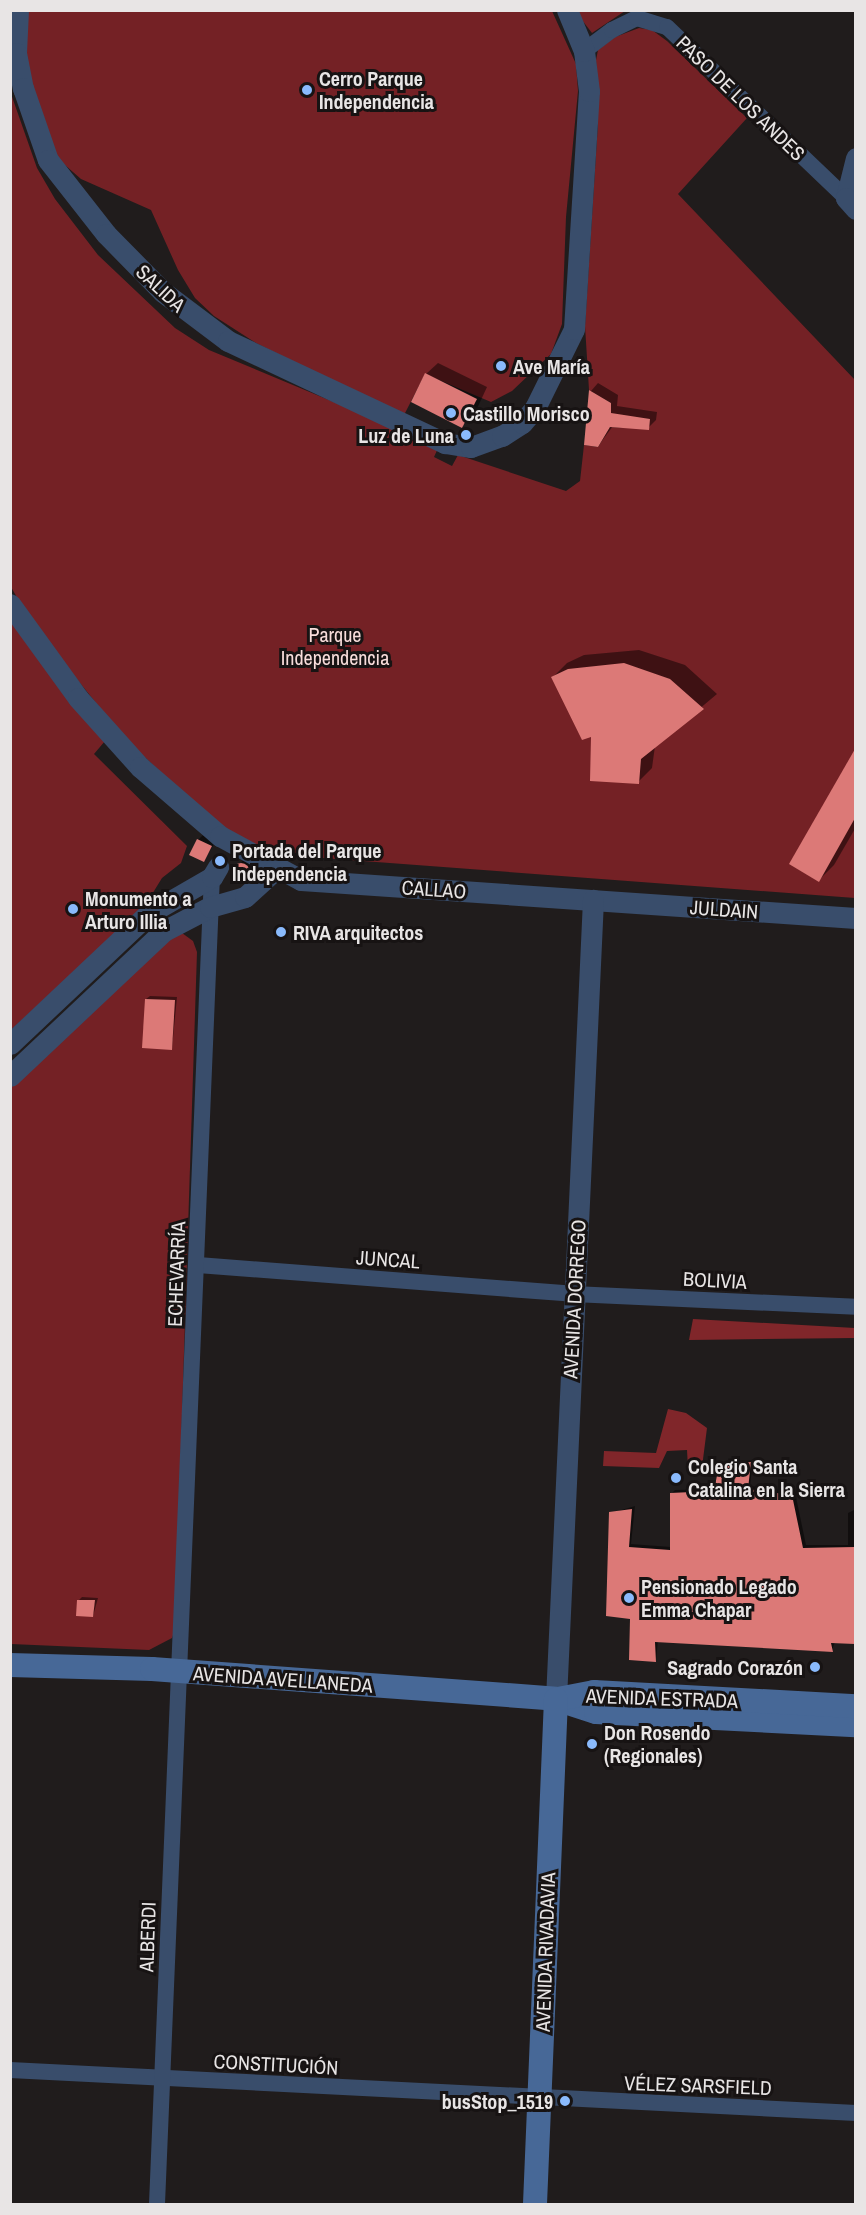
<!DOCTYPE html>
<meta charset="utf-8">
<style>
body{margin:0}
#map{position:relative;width:866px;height:2215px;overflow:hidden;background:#201c1c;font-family:"Archivo Narrow",sans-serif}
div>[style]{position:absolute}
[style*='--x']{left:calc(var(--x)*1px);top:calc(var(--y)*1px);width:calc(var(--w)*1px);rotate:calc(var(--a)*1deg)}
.green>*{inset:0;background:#742125}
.forest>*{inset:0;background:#80262a}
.shadow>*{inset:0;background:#0007}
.building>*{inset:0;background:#dc7977}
.round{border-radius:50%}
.minor>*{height:16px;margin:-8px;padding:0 8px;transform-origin:8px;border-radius:8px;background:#394d6b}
.tertiary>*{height:21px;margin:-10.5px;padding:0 10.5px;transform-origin:10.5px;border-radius:10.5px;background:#394d6b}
.secondary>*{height:24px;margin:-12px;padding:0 12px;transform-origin:12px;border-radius:12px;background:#476897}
.dots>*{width:16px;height:16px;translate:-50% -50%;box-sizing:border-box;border:3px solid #171313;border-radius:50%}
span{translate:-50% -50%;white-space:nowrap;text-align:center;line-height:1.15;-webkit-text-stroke:6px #171313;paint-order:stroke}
.poi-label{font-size:20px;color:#e8e5e5;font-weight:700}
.left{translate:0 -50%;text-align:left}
.right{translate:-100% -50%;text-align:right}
.street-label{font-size:20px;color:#e8e5e5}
.park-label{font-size:20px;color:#f8dddb}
.frame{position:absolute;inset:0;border:12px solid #e8e5e5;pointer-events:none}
</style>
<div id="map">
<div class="green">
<div style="clip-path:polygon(26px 11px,552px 11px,576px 64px,578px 91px,566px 217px,562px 324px,551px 354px,512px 391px,491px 402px,425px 374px,403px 417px,256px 343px,214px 316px,195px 298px,178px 270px,151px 210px,81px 179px,58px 159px,30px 84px,25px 39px)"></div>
<div style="clip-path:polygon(575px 11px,625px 11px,592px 33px)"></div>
<div style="clip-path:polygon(639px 28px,652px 30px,667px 41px,747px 118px,678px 194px,855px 380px,855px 898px,296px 856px,261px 849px,218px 825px,125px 739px,31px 622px,11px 587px,10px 91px,37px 168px,55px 199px,98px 255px,175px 328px,209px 350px,439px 446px,434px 457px,452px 466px,458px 455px,566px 491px,580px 481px,584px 445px,598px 447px,610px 427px,625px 428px,611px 413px,611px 403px,589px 390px,585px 326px,598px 123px,596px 60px,598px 50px,615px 37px)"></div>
<div style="clip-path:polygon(10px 619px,61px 691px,105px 741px,94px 754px,187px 846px,181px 863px,162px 878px,146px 904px,10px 1031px)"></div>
<div style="clip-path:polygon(182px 933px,193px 941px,197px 952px,175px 1629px,172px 1638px,149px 1650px,11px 1644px,11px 1087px,175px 934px)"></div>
</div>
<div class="forest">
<div style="clip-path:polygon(693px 1319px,855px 1328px,855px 1338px,689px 1340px)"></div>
<div style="clip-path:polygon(668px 1409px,686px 1413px,707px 1428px,701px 1475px,688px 1468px,687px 1450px,667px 1451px,659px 1468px,603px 1466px,604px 1451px,656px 1453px)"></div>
</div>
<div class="shadow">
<div style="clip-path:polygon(438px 363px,487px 387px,474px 415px,462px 426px,426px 374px)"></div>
<div style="clip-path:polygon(598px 383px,618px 395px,617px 406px,657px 412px,656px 420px,648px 428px,613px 426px,598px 446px,585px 444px,591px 391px)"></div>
<div style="clip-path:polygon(639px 650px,685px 665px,717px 694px,655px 746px,652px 768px,638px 782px,592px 734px,553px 677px,567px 663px,584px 655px)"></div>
<div style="clip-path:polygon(856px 752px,856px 827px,834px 865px,819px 880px,791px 864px)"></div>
<div style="clip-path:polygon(206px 832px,218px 838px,204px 860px,198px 840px)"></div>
<div style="clip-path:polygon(247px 854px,258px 860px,242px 880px,233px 875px)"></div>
<div style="clip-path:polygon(150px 996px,177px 997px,172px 1048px,146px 999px)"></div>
<div style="clip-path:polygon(753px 1460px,750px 1486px,795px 1492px,806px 1545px,848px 1545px,848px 1513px,856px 1509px,856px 1643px,835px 1642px,832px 1650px,658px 1640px,656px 1661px,632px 1618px,611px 1513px,635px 1506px,631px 1544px,671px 1547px,671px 1494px,675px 1490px,716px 1489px,724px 1462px)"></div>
<div style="clip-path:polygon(82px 1597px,98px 1598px,93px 1616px,79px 1600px)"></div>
</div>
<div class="building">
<div style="clip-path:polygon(425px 373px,477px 399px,462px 428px,411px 402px)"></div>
<div style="clip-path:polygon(589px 390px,611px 403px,611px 413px,650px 419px,649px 430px,610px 427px,598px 447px,584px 445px)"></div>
<div style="clip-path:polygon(624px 663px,670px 679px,704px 709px,641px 759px,639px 784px,590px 781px,591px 737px,582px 740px,551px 677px,568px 669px)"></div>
<div style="clip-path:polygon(855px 749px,855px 818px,819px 882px,789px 864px)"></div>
<div style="clip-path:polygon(197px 839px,212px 846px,204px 862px,189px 855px)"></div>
<div class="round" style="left:232px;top:863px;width:18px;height:18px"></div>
<div style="clip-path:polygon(145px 999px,175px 1000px,172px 1050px,142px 1048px)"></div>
<div style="clip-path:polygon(751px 1462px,748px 1489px,792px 1495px,803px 1548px,855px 1547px,855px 1644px,831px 1643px,833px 1652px,655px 1642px,656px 1662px,629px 1660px,630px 1619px,606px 1616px,609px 1512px,632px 1509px,629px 1547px,670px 1550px,670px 1493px,714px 1491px,719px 1465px)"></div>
<div style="clip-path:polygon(77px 1600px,95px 1600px,93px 1617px,76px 1616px)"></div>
</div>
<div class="minor">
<div style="--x:584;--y:51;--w:35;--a:-37"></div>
<div style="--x:612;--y:30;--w:28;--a:-26"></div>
<div style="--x:637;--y:18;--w:31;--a:17"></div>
<div style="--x:667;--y:27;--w:248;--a:43.7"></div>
<div style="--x:846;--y:198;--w:9;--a:-13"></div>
<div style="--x:198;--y:1265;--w:376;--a:4.4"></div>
<div style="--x:573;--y:1294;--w:283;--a:2.6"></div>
<div style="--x:10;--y:2070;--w:847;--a:2.91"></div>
<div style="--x:157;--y:2204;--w:1328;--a:-87.63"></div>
</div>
<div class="tertiary">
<div style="--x:18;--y:10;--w:43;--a:92.7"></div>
<div style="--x:16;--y:53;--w:36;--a:79"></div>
<div style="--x:23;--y:88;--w:76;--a:70.9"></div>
<div style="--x:48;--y:160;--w:94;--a:51.9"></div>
<div style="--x:106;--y:234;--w:81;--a:45.5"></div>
<div style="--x:163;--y:292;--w:81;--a:37"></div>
<div style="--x:228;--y:341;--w:240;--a:25.2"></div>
<div style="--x:445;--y:443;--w:26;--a:9"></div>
<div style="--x:471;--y:447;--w:33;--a:-20"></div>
<div style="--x:502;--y:436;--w:24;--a:-33"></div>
<div style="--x:522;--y:423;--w:20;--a:-49"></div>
<div style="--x:535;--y:408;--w:88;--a:-63.7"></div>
<div style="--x:574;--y:329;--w:238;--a:-86.4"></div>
<div style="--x:589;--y:91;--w:40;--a:-97.1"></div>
<div style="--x:584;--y:51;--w:44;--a:-112.5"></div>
<div style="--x:856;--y:158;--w:41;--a:104"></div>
<div style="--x:846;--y:198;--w:15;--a:48"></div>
<div style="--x:10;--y:604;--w:116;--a:54.1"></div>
<div style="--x:78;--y:698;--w:93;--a:48.1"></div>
<div style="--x:140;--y:767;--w:106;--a:40.8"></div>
<div style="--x:220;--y:836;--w:92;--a:28.5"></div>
<div style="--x:301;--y:880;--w:556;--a:3.92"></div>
<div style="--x:10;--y:1044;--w:190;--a:-43.3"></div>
<div style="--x:148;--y:914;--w:74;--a:-30"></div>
<div style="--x:212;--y:877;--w:12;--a:-59"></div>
<div style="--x:10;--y:1076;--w:212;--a:-43.3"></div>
<div style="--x:164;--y:931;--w:52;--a:-27.6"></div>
<div style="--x:210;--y:907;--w:36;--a:-16"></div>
<div style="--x:245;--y:897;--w:45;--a:-42.3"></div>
<div style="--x:556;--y:1699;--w:800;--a:-87.35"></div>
</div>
<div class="secondary">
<div style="--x:10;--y:1665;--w:142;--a:1.6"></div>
<div style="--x:152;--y:1669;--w:405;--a:4.2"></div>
<div style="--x:556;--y:1699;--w:42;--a:18"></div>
<div style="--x:596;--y:1712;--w:260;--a:2.9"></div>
<div style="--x:558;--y:1699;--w:37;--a:-11"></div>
<div style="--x:594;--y:1692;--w:262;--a:3.1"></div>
<div style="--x:535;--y:2204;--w:505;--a:-87.62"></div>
</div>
<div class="dots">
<div style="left:307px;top:90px;background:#8abafc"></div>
<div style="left:501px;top:366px;background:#8abafc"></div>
<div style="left:451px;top:413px;background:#8abafc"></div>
<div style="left:466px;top:435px;background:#8abafc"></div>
<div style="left:220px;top:861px;background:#8abafc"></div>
<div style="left:73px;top:909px;background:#8abafc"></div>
<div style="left:281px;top:932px;background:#8abafc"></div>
<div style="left:676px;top:1478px;background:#8abafc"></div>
<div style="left:629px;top:1598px;background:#8abafc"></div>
<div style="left:815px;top:1667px;background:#8abafc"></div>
<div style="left:592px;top:1744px;background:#8abafc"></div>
<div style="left:565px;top:2101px;background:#8abafc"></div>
</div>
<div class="poi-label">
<span class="left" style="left:319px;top:90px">Cerro Parque<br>Independencia</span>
<span class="left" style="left:513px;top:366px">Ave María</span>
<span class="left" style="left:463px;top:413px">Castillo Morisco</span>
<span class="right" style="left:454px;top:435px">Luz de Luna</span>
<span class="left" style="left:232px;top:862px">Portada del Parque<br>Independencia</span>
<span class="left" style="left:85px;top:910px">Monumento a<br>Arturo Illia</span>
<span class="left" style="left:293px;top:932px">RIVA arquitectos</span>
<span class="left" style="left:688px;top:1478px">Colegio Santa<br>Catalina en la Sierra</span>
<span class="left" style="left:641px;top:1598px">Pensionado Legado<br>Emma Chapar</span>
<span class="right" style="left:803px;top:1667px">Sagrado Corazón</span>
<span class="left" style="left:604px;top:1744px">Don Rosendo<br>(Regionales)</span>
<span class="right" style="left:553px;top:2101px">busStop_1519</span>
</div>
<div class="street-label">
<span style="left:741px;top:98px;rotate:44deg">PASO DE LOS ANDES</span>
<span style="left:161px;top:288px;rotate:43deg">SALIDA</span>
<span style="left:434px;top:889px;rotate:4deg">CALLAO</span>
<span style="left:724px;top:909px;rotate:4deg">JULDAIN</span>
<span style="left:388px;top:1259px;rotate:4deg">JUNCAL</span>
<span style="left:176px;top:1274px;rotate:-88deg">ECHEVARRÍA</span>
<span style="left:715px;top:1280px;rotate:3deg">BOLIVIA</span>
<span style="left:574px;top:1299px;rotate:-87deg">AVENIDA DORREGO</span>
<span style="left:283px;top:1679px;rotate:4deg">AVENIDA AVELLANEDA</span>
<span style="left:662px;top:1698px;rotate:2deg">AVENIDA ESTRADA</span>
<span style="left:147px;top:1937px;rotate:-88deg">ALBERDI</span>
<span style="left:545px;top:1952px;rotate:-88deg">AVENIDA RIVADAVIA</span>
<span style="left:276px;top:2064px;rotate:3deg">CONSTITUCIÓN</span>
<span style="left:698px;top:2085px;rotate:2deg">VÉLEZ SARSFIELD</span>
</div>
<div class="park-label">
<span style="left:335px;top:646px">Parque<br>Independencia</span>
</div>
<div class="frame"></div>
</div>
